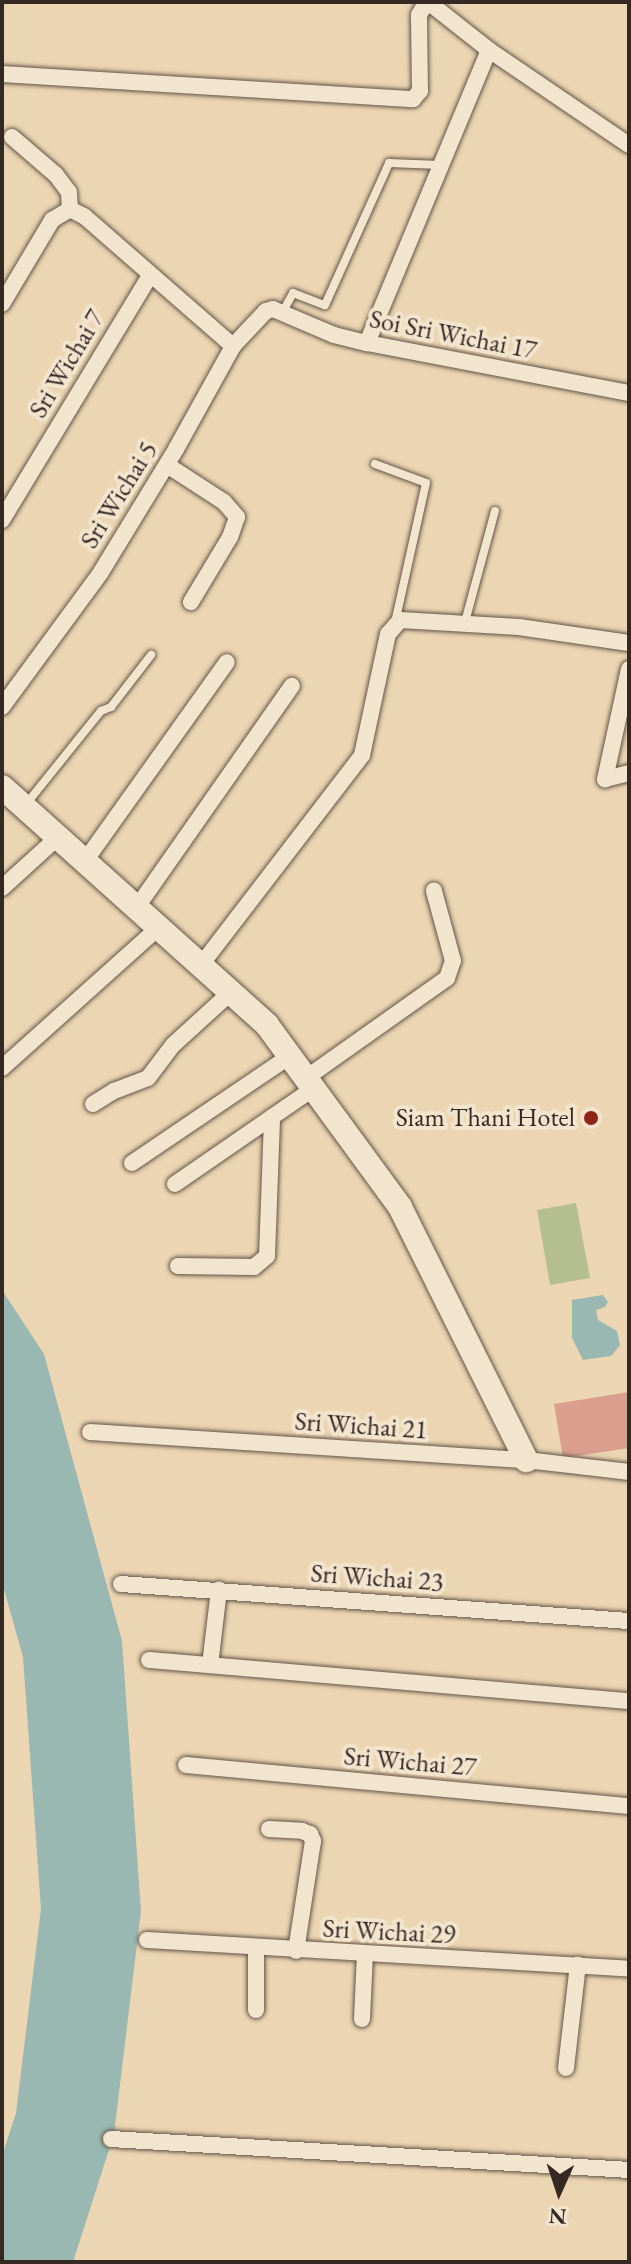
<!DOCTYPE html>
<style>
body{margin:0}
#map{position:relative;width:631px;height:2264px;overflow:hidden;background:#ebd5b2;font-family:"EB Garamond",serif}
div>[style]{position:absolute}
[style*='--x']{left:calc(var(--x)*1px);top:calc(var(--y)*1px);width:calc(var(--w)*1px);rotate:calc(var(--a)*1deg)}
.green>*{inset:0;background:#b5be8e}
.water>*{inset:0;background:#99b8b1}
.building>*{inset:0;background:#da9e8e}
.roads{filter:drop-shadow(0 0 2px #635448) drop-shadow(0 0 2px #635448)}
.lane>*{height:8px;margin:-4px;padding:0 4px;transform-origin:4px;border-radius:4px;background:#f2e4cd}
.street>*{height:16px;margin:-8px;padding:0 8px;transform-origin:8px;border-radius:8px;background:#f2e4cd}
.secondary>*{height:24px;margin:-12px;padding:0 12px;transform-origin:12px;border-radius:12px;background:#f2e4cd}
.dots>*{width:22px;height:22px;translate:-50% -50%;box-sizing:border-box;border:4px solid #f2e4cd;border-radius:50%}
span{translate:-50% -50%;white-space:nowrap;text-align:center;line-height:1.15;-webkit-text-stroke:8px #f2e4cd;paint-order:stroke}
.street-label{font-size:26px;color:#362924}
.poi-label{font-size:26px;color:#362924}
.right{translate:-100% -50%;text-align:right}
.frame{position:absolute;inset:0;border:4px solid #362924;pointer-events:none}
.north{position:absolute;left:519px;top:2152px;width:80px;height:80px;-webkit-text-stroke:6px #f2e4cd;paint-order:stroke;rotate:183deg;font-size:22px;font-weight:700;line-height:32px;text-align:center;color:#362924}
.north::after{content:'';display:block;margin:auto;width:28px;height:36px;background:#362924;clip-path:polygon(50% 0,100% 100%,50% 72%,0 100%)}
</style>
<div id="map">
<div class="green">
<div style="clip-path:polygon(576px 1203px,590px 1278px,550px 1285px,537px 1210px)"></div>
</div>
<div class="water">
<div style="clip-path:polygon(2px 1290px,44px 1354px,122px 1641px,141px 1911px,114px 2134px,73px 2262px,2px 2262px,2px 2156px,16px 2113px,41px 1909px,23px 1657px,2px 1582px)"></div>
<div style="clip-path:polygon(603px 1295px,608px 1302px,605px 1307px,596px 1310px,598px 1320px,617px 1331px,620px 1345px,611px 1356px,583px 1360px,572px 1338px,572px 1300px)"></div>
</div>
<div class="building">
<div style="clip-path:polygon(629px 1392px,629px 1448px,563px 1458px,554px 1404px)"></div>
</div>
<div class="roads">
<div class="lane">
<div style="--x:282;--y:313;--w:23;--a:-61"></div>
<div style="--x:293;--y:293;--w:34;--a:21"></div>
<div style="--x:325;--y:305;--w:156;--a:-65.7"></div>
<div style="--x:389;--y:163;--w:51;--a:2.2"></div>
<div style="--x:375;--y:464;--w:54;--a:20.4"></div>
<div style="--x:426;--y:483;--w:143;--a:102.5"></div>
<div style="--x:465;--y:622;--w:115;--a:-74.9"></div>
<div style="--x:27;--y:803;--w:118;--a:-51.2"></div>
<div style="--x:101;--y:711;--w:11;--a:-22"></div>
<div style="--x:111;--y:707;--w:66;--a:-52.4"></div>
</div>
<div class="street">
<div style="--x:2;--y:74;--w:412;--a:3.5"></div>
<div style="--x:413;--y:99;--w:11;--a:-49"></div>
<div style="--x:420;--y:91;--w:76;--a:-90.8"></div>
<div style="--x:419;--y:15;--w:10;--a:-61"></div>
<div style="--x:424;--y:6;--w:8;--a:-7"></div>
<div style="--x:432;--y:5;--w:73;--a:38.3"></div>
<div style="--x:489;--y:50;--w:169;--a:34.2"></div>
<div style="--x:12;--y:137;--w:58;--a:40.8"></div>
<div style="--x:56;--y:175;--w:21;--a:53"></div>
<div style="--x:69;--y:192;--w:17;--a:87"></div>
<div style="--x:70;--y:209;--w:16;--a:27"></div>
<div style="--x:84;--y:216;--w:198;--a:41.1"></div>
<div style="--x:2;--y:304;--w:98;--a:-59.2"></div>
<div style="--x:52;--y:220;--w:21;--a:-31"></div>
<div style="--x:367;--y:343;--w:317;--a:-67.4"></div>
<div style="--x:167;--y:465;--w:68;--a:33"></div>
<div style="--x:224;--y:502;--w:20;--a:49"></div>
<div style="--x:237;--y:517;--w:21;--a:109"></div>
<div style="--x:230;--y:537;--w:76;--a:121"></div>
<div style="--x:2;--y:520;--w:285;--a:-58.8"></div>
<div style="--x:629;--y:669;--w:113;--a:102.3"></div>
<div style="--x:605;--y:779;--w:25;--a:-14"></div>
<div style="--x:2;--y:707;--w:167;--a:-53.7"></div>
<div style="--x:101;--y:572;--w:144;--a:-58.6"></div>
<div style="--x:176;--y:449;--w:118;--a:-61"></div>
<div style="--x:233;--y:346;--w:48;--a:-46.7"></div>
<div style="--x:266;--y:311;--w:7;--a:-16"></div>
<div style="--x:273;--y:309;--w:66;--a:23.1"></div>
<div style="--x:334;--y:335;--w:34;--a:14"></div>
<div style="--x:367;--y:343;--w:267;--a:10.8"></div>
<div style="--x:85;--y:861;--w:244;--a:-54.5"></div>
<div style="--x:2;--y:888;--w:76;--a:-42.3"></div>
<div style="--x:137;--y:907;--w:270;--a:-55"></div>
<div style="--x:201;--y:965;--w:265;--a:-52.5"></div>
<div style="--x:362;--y:755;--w:124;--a:-77.9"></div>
<div style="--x:388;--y:634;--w:18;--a:-49"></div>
<div style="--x:400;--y:620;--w:119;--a:3.4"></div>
<div style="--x:519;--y:627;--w:111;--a:8.3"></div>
<div style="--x:2;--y:1068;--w:211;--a:-41.9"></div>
<div style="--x:306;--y:1078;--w:173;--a:-35.3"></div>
<div style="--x:447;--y:978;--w:18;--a:-71"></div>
<div style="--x:453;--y:961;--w:73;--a:-105.2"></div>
<div style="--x:93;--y:1104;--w:25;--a:-32"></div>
<div style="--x:114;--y:1091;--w:36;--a:-21"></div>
<div style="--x:148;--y:1078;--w:41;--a:-52.9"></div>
<div style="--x:173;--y:1045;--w:79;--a:-42.4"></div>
<div style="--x:132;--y:1163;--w:191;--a:-34.1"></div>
<div style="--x:175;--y:1184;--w:169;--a:-34.6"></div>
<div style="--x:178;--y:1266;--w:76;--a:0.8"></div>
<div style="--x:254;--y:1267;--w:17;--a:-40"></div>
<div style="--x:267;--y:1256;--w:139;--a:-87.9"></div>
<div style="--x:90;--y:1432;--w:437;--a:3.7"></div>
<div style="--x:526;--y:1460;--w:104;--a:6.6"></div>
<div style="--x:121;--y:1584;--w:509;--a:4.17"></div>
<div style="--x:149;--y:1660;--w:482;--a:4.9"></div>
<div style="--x:210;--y:1665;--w:76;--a:-83.2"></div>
<div style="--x:186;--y:1765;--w:445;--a:5.3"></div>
<div style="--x:269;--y:1829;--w:33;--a:3"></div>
<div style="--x:302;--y:1831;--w:9;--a:21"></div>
<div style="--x:310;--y:1834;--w:8;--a:67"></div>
<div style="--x:313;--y:1841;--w:111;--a:98.8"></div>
<div style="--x:147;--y:1940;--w:483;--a:3.4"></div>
<div style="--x:256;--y:2010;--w:62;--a:-90"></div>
<div style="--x:362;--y:2019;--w:65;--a:-87.4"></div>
<div style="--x:566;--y:2068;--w:104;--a:-83.4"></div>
<div style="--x:111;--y:2139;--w:519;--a:3.42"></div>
</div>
<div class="secondary">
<div style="--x:2;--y:787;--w:356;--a:41.9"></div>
<div style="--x:267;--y:1025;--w:225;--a:53.8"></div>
<div style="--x:400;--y:1207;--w:283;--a:63.5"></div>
</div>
</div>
<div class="dots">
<div style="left:591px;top:1118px;background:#8f2418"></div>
</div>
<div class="street-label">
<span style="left:453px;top:335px;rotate:11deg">Soi Sri Wichai 17</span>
<span style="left:67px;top:364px;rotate:-59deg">Sri Wichai 7</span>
<span style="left:119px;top:495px;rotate:-58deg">Sri Wichai 5</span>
<span style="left:361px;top:1426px;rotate:4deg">Sri Wichai 21</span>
<span style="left:377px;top:1578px;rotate:4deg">Sri Wichai 23</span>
<span style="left:410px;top:1762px;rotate:5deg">Sri Wichai 27</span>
<span style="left:389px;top:1932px;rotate:3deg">Sri Wichai 29</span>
</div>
<div class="poi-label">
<span class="right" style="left:575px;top:1118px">Siam Thani Hotel</span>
</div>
<div class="frame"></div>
<div class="north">N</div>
</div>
